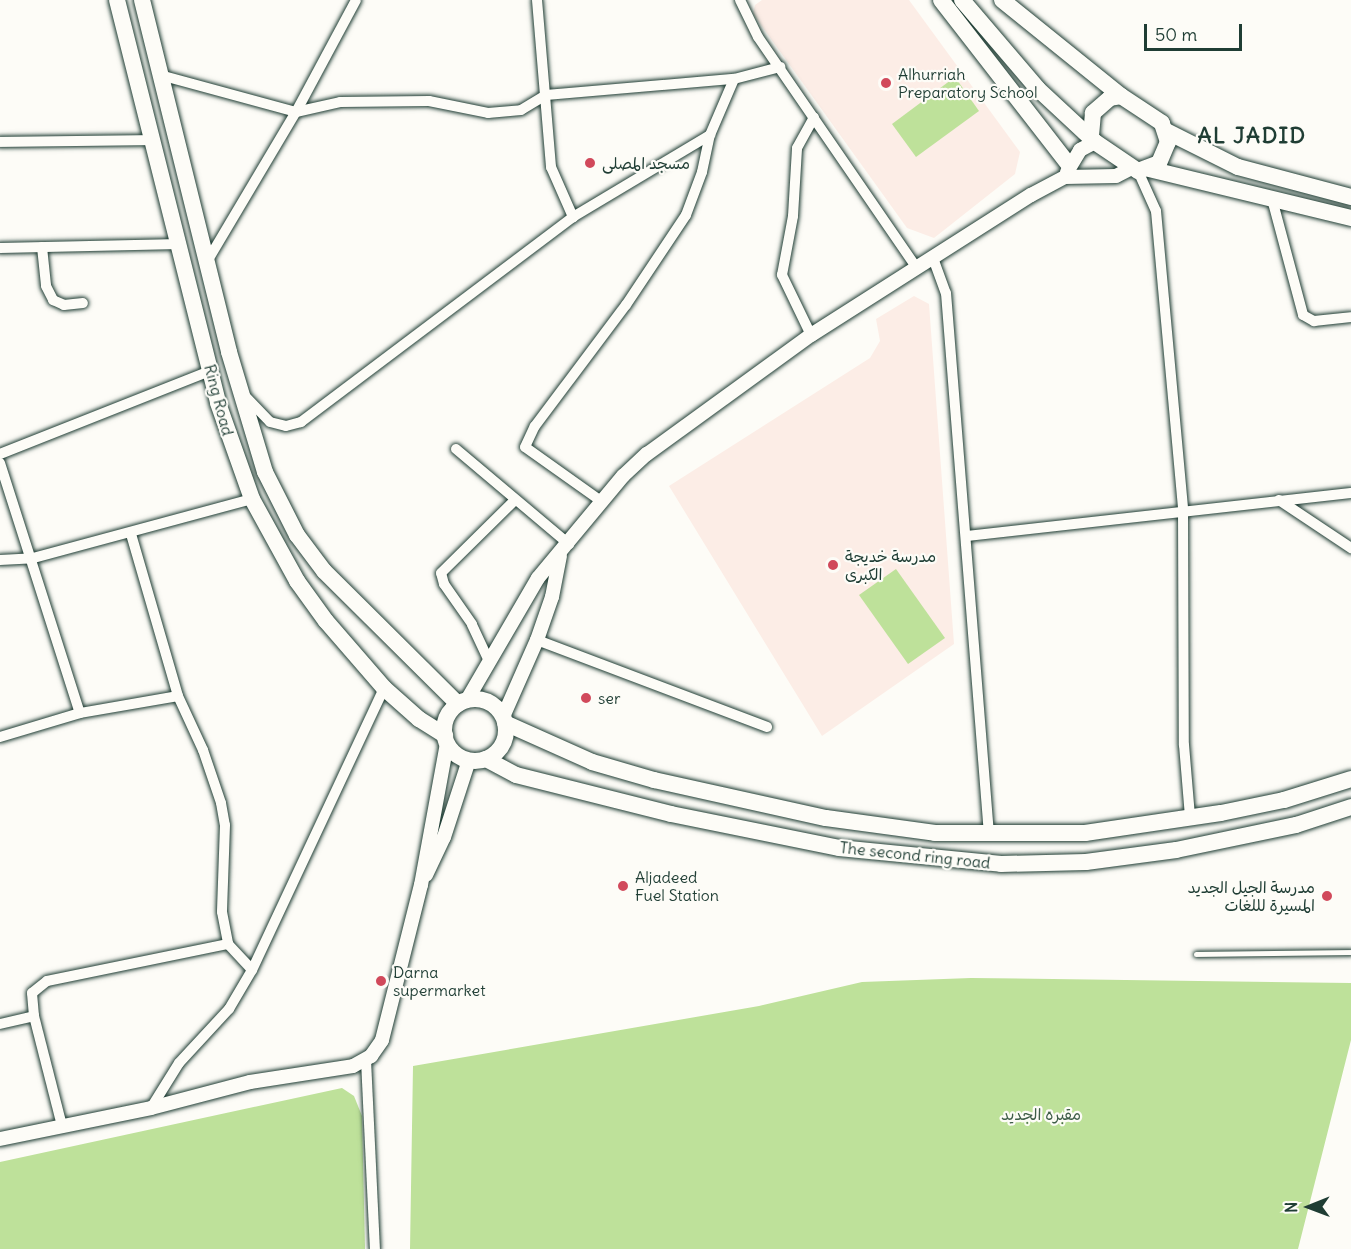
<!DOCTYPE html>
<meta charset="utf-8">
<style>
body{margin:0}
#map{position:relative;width:1351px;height:1249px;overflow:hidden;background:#fdfcf7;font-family:Delius,"Playpen Sans Arabic",sans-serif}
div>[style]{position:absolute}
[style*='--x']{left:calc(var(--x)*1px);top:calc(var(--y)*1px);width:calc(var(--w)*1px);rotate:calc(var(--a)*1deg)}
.built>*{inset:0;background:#fcede6}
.green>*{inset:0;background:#bee19a}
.roads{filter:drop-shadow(0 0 2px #1f3d34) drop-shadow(0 0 2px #1f3d34)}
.lane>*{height:5px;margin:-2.5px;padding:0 2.5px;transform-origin:2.5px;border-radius:2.5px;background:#fdfcf7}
.street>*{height:10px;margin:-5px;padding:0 5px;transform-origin:5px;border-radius:5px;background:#fdfcf7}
.secondary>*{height:14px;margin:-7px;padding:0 7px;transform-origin:7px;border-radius:7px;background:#fdfcf7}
.primary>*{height:16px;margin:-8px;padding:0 8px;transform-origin:8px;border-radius:8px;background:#fdfcf7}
.primary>.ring{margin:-8px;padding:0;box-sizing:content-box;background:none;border:16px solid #fdfcf7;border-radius:50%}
.dots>*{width:16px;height:16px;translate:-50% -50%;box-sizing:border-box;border:3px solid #fdfcf7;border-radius:50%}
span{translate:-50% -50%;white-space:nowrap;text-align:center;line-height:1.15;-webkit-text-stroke:4.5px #fdfcf7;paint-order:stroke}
.poi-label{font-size:16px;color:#1f3d34}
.left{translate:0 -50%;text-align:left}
.right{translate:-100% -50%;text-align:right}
.street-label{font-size:16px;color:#1f3d34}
.park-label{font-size:16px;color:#3f5e48}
.district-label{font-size:22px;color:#1f3d34;font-weight:700;letter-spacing:1.5px}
.north{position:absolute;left:1279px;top:1177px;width:60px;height:60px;-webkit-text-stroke:4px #fdfcf7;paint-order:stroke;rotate:269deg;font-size:16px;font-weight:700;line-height:24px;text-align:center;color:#1f3d34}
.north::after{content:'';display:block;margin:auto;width:21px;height:27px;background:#1f3d34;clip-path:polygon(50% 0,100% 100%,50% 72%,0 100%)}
.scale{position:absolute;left:1144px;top:24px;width:98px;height:27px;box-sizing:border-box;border:3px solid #1f3d34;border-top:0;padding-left:8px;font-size:18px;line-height:21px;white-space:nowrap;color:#1f3d34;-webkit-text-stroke:4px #fdfcf7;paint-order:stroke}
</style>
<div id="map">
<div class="built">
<div style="clip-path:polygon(762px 0,909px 0,1020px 152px,1015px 174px,934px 238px,907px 228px,753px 14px,755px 5px)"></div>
<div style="clip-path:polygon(914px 296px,929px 304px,954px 644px,822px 736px,669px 486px,870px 358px,880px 341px,876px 319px)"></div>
</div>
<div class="green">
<div style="clip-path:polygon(955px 77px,979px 111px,916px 157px,892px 124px)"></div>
<div style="clip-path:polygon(896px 569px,945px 638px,908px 664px,859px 595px)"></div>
<div style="clip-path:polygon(971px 978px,1351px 983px,1351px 1040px,1298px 1249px,410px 1249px,413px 1066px,759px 1006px,862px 982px)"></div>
<div style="clip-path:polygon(342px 1088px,354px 1096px,362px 1116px,365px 1249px,0 1249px,0 1162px)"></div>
</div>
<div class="roads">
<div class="lane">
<div style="--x:1196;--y:954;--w:155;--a:-0.7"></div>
</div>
<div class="street">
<div style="--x:537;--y:0;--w:168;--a:85.2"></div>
<div style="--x:551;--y:167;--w:55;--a:66.3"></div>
<div style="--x:573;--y:217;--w:160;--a:-30.9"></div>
<div style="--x:740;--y:0;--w:41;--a:64.1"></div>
<div style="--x:758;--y:37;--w:280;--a:55.5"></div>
<div style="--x:160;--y:75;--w:141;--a:15.2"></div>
<div style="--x:296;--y:112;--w:45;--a:-12.8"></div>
<div style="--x:340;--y:102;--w:89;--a:-0.6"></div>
<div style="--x:429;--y:101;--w:60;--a:11.5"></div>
<div style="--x:488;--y:113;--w:33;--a:-5"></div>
<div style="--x:521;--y:110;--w:29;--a:-31"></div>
<div style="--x:546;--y:95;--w:189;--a:-4.9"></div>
<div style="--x:734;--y:79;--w:48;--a:-14.6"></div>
<div style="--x:0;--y:142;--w:153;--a:-0.7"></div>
<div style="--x:1138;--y:171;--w:44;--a:65.8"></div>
<div style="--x:1156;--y:211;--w:299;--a:84.8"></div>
<div style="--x:1183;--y:509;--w:236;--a:89.8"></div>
<div style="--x:1184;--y:745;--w:72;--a:85.2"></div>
<div style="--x:1272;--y:199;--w:120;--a:75"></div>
<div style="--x:1303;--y:315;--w:13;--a:29"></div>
<div style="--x:1314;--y:321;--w:37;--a:-6"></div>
<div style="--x:42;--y:247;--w:39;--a:84"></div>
<div style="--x:46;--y:286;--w:16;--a:63"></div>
<div style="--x:53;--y:300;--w:12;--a:24"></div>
<div style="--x:64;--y:305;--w:19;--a:-6"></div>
<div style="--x:0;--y:248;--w:180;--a:-1.3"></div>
<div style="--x:933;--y:258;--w:37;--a:70"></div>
<div style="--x:946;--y:293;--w:544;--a:85.46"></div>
<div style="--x:208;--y:260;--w:172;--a:-59.3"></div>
<div style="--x:296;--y:112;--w:127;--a:-61.8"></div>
<div style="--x:811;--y:335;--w:67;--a:-115.8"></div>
<div style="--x:782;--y:275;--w:60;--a:-79.4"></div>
<div style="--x:793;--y:216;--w:68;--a:-86.6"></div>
<div style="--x:797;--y:148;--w:35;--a:-61"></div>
<div style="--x:244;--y:395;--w:37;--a:46"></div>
<div style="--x:270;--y:422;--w:16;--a:14"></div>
<div style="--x:286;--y:426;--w:16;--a:-15"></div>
<div style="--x:301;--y:422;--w:341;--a:-37"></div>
<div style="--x:456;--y:449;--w:148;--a:40.1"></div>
<div style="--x:0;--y:454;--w:226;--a:-21.6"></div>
<div style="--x:0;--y:463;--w:262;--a:72.3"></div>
<div style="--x:1279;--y:500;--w:87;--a:33.7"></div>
<div style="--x:601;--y:501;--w:93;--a:-144.6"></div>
<div style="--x:525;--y:447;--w:23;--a:-65"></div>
<div style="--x:535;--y:426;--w:151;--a:-53.1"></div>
<div style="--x:626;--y:305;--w:108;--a:-56.3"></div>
<div style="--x:686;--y:215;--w:46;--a:-69.6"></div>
<div style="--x:702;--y:172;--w:38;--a:-78"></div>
<div style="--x:710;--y:135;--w:61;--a:-66.8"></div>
<div style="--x:131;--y:534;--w:169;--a:73.8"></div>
<div style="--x:178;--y:696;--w:60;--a:65.2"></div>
<div style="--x:203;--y:750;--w:56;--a:71.2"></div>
<div style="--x:221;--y:803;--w:22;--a:80"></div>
<div style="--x:225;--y:825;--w:87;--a:92"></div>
<div style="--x:222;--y:912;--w:33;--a:79"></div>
<div style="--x:228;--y:944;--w:35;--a:47"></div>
<div style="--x:967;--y:536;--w:386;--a:-6.4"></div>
<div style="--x:0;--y:560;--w:33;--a:-3"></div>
<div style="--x:33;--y:558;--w:227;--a:-15.1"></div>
<div style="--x:537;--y:640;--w:246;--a:20.7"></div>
<div style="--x:488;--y:659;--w:38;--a:-115"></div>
<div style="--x:472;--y:624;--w:49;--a:-125"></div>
<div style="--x:444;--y:584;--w:11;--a:-105"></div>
<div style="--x:441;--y:573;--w:103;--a:-44.6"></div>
<div style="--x:0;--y:737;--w:84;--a:-16.7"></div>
<div style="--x:80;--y:713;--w:99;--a:-9.8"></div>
<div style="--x:34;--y:1016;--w:23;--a:-95"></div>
<div style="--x:32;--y:993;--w:19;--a:-39"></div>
<div style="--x:47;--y:981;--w:185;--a:-11.6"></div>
<div style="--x:0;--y:1024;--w:35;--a:-13"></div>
<div style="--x:34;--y:1016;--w:114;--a:75.7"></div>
<div style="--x:366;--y:1060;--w:189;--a:87.3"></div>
<div style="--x:151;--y:1108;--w:53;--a:-58.1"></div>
<div style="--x:179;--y:1063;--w:74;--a:-47.2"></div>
<div style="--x:229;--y:1009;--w:45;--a:-59.5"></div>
<div style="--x:252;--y:970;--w:311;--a:-64.9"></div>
</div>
<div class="secondary">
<div style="--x:1067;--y:172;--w:26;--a:-59"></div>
<div style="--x:1080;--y:150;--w:17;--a:-28"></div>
<div style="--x:467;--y:700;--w:141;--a:-59.8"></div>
<div style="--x:538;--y:578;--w:133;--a:-50.2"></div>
<div style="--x:623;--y:476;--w:33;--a:-43"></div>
<div style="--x:647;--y:454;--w:203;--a:-36"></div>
<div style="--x:811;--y:335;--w:261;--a:-32.5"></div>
<div style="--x:1031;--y:195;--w:38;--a:-28"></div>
<div style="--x:1065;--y:177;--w:51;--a:-1.1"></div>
<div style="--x:1116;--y:176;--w:18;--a:-27"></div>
<div style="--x:503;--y:717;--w:84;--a:-66.2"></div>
<div style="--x:537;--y:640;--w:46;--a:-70.8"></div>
<div style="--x:552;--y:597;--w:42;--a:-79"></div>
<div style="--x:426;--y:875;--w:42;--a:-64.7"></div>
<div style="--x:444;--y:837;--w:81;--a:-72"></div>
<div style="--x:0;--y:1139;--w:154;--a:-11.6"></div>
<div style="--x:151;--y:1108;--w:102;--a:-14.7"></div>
<div style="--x:250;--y:1082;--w:104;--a:-8.8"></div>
<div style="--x:353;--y:1066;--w:21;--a:-29"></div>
<div style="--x:371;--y:1056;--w:19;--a:-55"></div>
<div style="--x:382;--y:1040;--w:160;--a:-75.9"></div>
<div style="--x:421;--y:885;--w:144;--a:-79.6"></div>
</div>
<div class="primary">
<div style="--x:117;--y:0;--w:415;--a:75.9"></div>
<div style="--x:218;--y:403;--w:102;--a:70.5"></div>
<div style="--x:252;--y:499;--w:94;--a:61.2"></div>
<div style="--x:297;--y:581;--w:49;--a:54.1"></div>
<div style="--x:326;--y:621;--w:89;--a:49.1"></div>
<div style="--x:384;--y:688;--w:47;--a:41.5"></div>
<div style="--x:419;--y:719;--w:31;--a:32"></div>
<div style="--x:142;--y:0;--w:363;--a:76.1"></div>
<div style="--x:229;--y:352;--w:125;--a:73.3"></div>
<div style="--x:265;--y:472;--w:71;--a:63.1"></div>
<div style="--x:297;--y:535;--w:45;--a:53.1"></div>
<div style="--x:324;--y:571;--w:189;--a:44.8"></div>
<div style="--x:941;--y:0;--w:209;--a:52.2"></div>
<div style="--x:962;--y:0;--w:117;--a:49.5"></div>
<div style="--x:1038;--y:89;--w:78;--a:42.9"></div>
<div style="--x:1095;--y:142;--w:52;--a:34"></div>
<div style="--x:1138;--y:171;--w:22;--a:-21"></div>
<div style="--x:1159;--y:163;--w:23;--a:-67"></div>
<div style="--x:1168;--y:142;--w:20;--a:-108"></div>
<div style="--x:1162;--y:123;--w:49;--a:-146.6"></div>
<div style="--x:1121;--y:96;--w:11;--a:170"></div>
<div style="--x:1110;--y:98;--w:23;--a:139"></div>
<div style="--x:1093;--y:113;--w:23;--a:95"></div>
<div style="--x:1002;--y:0;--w:153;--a:38.9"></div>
<div style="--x:1166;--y:131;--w:80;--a:26.6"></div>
<div style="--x:1238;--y:167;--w:117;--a:14.9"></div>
<div style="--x:1149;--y:169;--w:208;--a:13.6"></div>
<div class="ring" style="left:444px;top:699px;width:46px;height:46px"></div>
<div style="--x:505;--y:723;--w:95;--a:24.1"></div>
<div style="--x:592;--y:762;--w:65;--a:16.2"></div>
<div style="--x:654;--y:780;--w:176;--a:12.5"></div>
<div style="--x:826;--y:818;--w:110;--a:7.8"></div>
<div style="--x:935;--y:833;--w:150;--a:0"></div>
<div style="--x:1085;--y:833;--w:137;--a:-8.4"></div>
<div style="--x:1221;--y:813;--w:64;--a:-11.7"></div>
<div style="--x:1284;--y:800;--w:70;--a:-17.4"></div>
<div style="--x:486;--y:759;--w:34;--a:28"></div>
<div style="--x:516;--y:775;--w:160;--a:14.1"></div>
<div style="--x:671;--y:814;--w:171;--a:11.4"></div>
<div style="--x:839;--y:848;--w:163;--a:5.6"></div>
<div style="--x:1001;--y:864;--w:85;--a:-1.3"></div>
<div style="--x:1086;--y:862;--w:91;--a:-7.6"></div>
<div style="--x:1176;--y:850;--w:123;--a:-11.8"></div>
<div style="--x:1296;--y:825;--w:58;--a:-18.1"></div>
</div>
</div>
<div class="dots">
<div style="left:886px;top:83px;background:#d1495b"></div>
<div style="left:590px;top:163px;background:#d1495b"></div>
<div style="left:833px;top:565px;background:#d1495b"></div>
<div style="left:586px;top:698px;background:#d1495b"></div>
<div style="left:623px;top:886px;background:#d1495b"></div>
<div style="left:1327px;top:896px;background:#d1495b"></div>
<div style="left:381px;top:981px;background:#d1495b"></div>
</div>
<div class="poi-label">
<span class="left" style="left:898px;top:83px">Alhurriah<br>Preparatory School</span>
<span class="left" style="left:602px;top:163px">مسجد المصلى</span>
<span class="left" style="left:845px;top:565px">مدرسة خديجة<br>الكبرى</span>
<span class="left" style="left:598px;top:698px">ser</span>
<span class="left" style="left:635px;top:886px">Aljadeed<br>Fuel Station</span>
<span class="right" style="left:1315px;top:896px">مدرسة الجيل الجديد<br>المسيرة لللغات</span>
<span class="left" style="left:393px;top:981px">Darna<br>supermarket</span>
</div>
<div class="street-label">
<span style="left:219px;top:400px;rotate:75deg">Ring Road</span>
<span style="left:915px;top:855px;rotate:6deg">The second ring road</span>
</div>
<div class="park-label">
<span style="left:1041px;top:1114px">مقبره الجديد</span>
</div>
<div class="district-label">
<span style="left:1252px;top:136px">AL JADID</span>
</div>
<div class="north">N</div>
<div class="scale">50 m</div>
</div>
